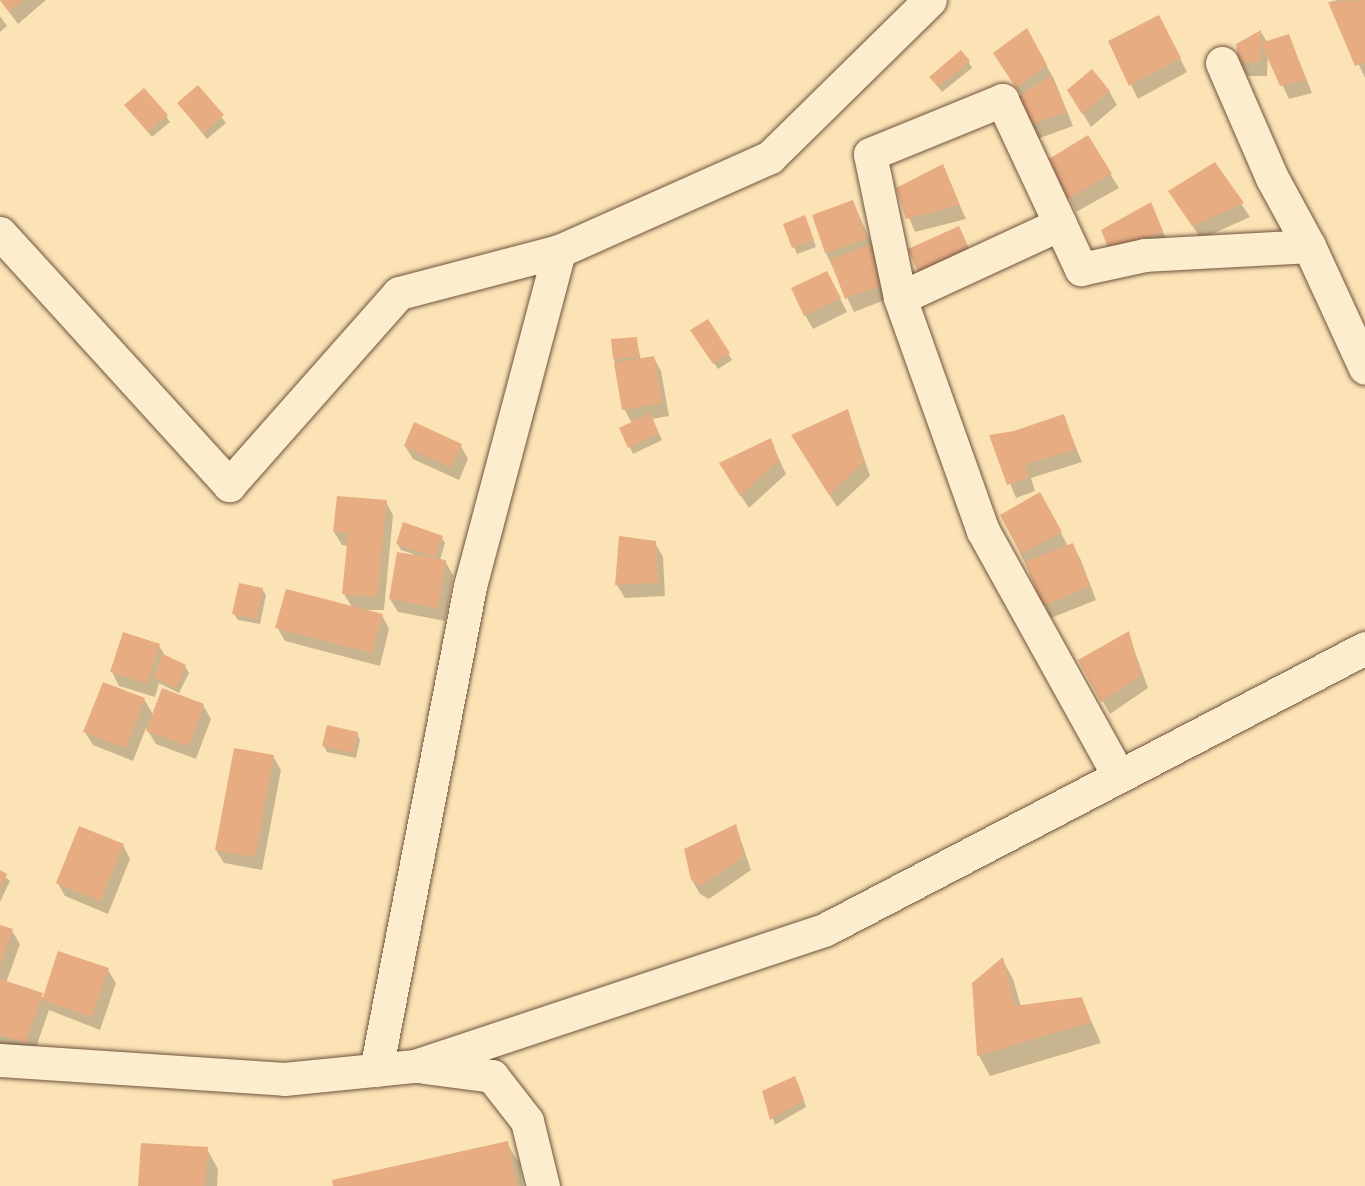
<!DOCTYPE html>
<style>
body{margin:0}
#map{position:relative;width:1365px;height:1186px;overflow:hidden;background:#fbe3b5;font-family:"IM FELL Double Pica",serif}
div>[style]{position:absolute}
[style*='--x']{left:calc(var(--x)*1px);top:calc(var(--y)*1px);width:calc(var(--w)*1px);rotate:calc(var(--a)*1deg)}
.shadow>*{inset:0;background:#0003}
.building>*{inset:0;background:#e8ac83}
.roads{filter:drop-shadow(0 0 2px #6f533e) drop-shadow(0 0 2px #6f533e)}
.minor>*{height:33px;margin:-16.5px;padding:0 16.5px;transform-origin:16.5px;border-radius:16.5px;background:#fcedcf}
span{translate:-50% -50%;white-space:nowrap;text-align:center;line-height:1.15;-webkit-text-stroke:5px #fcedcf;paint-order:stroke}
</style>
<div id="map">
<div class="shadow">
<div style="clip-path:polygon(0 0,46px 0,18px 24px)"></div>
<div style="clip-path:polygon(1337px 0,1365px 0,1365px 78px,1330px 2px)"></div>
<div style="clip-path:polygon(0 16px,7px 26px,0 32px)"></div>
<div style="clip-path:polygon(1027px 31px,1054px 79px,1073px 126px,1037px 139px,1029px 125px,1022px 96px,1003px 67px)"></div>
<div style="clip-path:polygon(1166px 31px,1187px 72px,1138px 99px,1110px 42px)"></div>
<div style="clip-path:polygon(1261px 32px,1267px 42px,1289px 36px,1312px 93px,1289px 99px,1268px 54px,1267px 76px,1248px 76px,1240px 63px)"></div>
<div style="clip-path:polygon(968px 61px,972px 68px,942px 92px,931px 77px)"></div>
<div style="clip-path:polygon(198px 87px,226px 123px,207px 139px,179px 104px)"></div>
<div style="clip-path:polygon(1109px 91px,1117px 105px,1091px 127px,1077px 104px)"></div>
<div style="clip-path:polygon(130px 111px,166px 116px,170px 122px,152px 137px)"></div>
<div style="clip-path:polygon(1087px 137px,1119px 188px,1076px 212px,1051px 159px)"></div>
<div style="clip-path:polygon(1215px 164px,1250px 217px,1201px 239px,1178px 204px)"></div>
<div style="clip-path:polygon(942px 166px,966px 219px,915px 232px,897px 189px)"></div>
<div style="clip-path:polygon(853px 202px,895px 296px,854px 312px,826px 253px)"></div>
<div style="clip-path:polygon(1150px 204px,1169px 245px,1103px 231px)"></div>
<div style="clip-path:polygon(805px 217px,816px 247px,797px 254px,785px 225px)"></div>
<div style="clip-path:polygon(834px 286px,847px 312px,813px 329px,805px 315px)"></div>
<div style="clip-path:polygon(696px 337px,728px 353px,732px 360px,718px 369px)"></div>
<div style="clip-path:polygon(636px 338px,641px 360px,654px 358px,661px 371px,669px 416px,652px 419px,662px 440px,633px 454px,621px 429px,632px 423px,624px 409px,614px 359px)"></div>
<div style="clip-path:polygon(848px 411px,870px 476px,837px 507px,801px 449px)"></div>
<div style="clip-path:polygon(1063px 416px,1082px 462px,1031px 478px,1035px 491px,1016px 498px,991px 436px,1015px 433px)"></div>
<div style="clip-path:polygon(770px 440px,786px 474px,749px 508px,728px 477px)"></div>
<div style="clip-path:polygon(405px 446px,461px 446px,468px 459px,459px 480px,413px 459px)"></div>
<div style="clip-path:polygon(386px 502px,393px 515px,384px 610px,360px 610px,382px 615px,389px 629px,380px 666px,285px 641px,277px 627px,352px 607px,344px 594px,348px 546px,342px 545px,334px 532px)"></div>
<div style="clip-path:polygon(1047px 508px,1068px 546px,1072px 545px,1080px 558px,1096px 600px,1051px 618px,1002px 515px)"></div>
<div style="clip-path:polygon(441px 537px,445px 543px,440px 560px,445px 561px,453px 575px,445px 621px,398px 612px,390px 599px,413px 554px,401px 550px,397px 543px)"></div>
<div style="clip-path:polygon(621px 538px,655px 543px,663px 557px,665px 596px,625px 598px,617px 585px)"></div>
<div style="clip-path:polygon(262px 589px,266px 595px,260px 624px,238px 620px,234px 614px)"></div>
<div style="clip-path:polygon(1128px 633px,1148px 688px,1110px 714px,1080px 661px)"></div>
<div style="clip-path:polygon(159px 646px,166px 657px,185px 666px,189px 673px,179px 693px,159px 683px,155px 697px,119px 686px,112px 672px)"></div>
<div style="clip-path:polygon(144px 699px,154px 716px,203px 705px,211px 719px,196px 759px,156px 744px,146px 728px,133px 761px,93px 745px,85px 732px)"></div>
<div style="clip-path:polygon(357px 733px,360px 740px,356px 758px,327px 752px,324px 746px)"></div>
<div style="clip-path:polygon(273px 756px,281px 770px,262px 870px,224px 863px,216px 850px)"></div>
<div style="clip-path:polygon(736px 826px,751px 870px,709px 899px,700px 894px,692px 880px)"></div>
<div style="clip-path:polygon(123px 845px,130px 859px,108px 914px,65px 896px,57px 882px)"></div>
<div style="clip-path:polygon(0 872px,10px 881px,0 902px)"></div>
<div style="clip-path:polygon(0 926px,12px 931px,20px 944px,6px 983px,44px 998px,108px 970px,116px 983px,100px 1030px,49px 1010px,33px 1056px,0 1045px)"></div>
<div style="clip-path:polygon(1002px 959px,1013px 979px,1021px 1007px,1081px 998px,1101px 1043px,990px 1076px,979px 1056px,974px 984px)"></div>
<div style="clip-path:polygon(798px 1084px,806px 1107px,775px 1125px,764px 1092px)"></div>
<div style="clip-path:polygon(507px 1143px,519px 1163px,523px 1186px,335px 1186px)"></div>
<div style="clip-path:polygon(207px 1149px,218px 1169px,217px 1186px,139px 1186px)"></div>
</div>
<div class="building">
<div style="clip-path:polygon(0 0,23px 0,9px 12px)"></div>
<div style="clip-path:polygon(1365px 0,1365px 63px,1355px 66px,1328px 2px)"></div>
<div style="clip-path:polygon(1159px 15px,1181px 58px,1129px 86px,1108px 41px)"></div>
<div style="clip-path:polygon(1027px 28px,1047px 65px,1016px 88px,993px 53px)"></div>
<div style="clip-path:polygon(1261px 30px,1260px 62px,1239px 63px,1236px 44px)"></div>
<div style="clip-path:polygon(1289px 34px,1306px 80px,1280px 86px,1261px 43px)"></div>
<div style="clip-path:polygon(961px 50px,970px 61px,938px 87px,929px 77px)"></div>
<div style="clip-path:polygon(1092px 69px,1110px 91px,1082px 114px,1067px 90px)"></div>
<div style="clip-path:polygon(1051px 76px,1067px 112px,1027px 126px,1014px 99px)"></div>
<div style="clip-path:polygon(198px 85px,224px 115px,203px 133px,177px 103px)"></div>
<div style="clip-path:polygon(144px 88px,168px 115px,148px 132px,124px 105px)"></div>
<div style="clip-path:polygon(1088px 135px,1112px 174px,1067px 199px,1049px 159px)"></div>
<div style="clip-path:polygon(1215px 162px,1244px 203px,1192px 226px,1168px 191px)"></div>
<div style="clip-path:polygon(943px 164px,960px 205px,906px 219px,896px 188px)"></div>
<div style="clip-path:polygon(853px 200px,867px 239px,825px 253px,812px 215px)"></div>
<div style="clip-path:polygon(1151px 202px,1163px 231px,1111px 255px,1101px 230px)"></div>
<div style="clip-path:polygon(805px 215px,814px 240px,792px 248px,783px 224px)"></div>
<div style="clip-path:polygon(959px 226px,972px 255px,920px 277px,908px 249px)"></div>
<div style="clip-path:polygon(874px 243px,889px 282px,845px 299px,830px 260px)"></div>
<div style="clip-path:polygon(827px 271px,841px 298px,804px 316px,791px 288px)"></div>
<div style="clip-path:polygon(708px 319px,730px 353px,713px 364px,690px 330px)"></div>
<div style="clip-path:polygon(637px 337px,639px 357px,613px 359px,611px 339px)"></div>
<div style="clip-path:polygon(654px 356px,662px 403px,622px 410px,614px 363px)"></div>
<div style="clip-path:polygon(848px 409px,864px 462px,829px 495px,791px 435px)"></div>
<div style="clip-path:polygon(650px 413px,659px 433px,628px 448px,619px 428px)"></div>
<div style="clip-path:polygon(1064px 414px,1076px 449px,1025px 465px,1029px 477px,1007px 485px,989px 435px,1014px 431px)"></div>
<div style="clip-path:polygon(414px 422px,462px 444px,451px 468px,404px 446px)"></div>
<div style="clip-path:polygon(771px 438px,779px 460px,740px 496px,719px 463px)"></div>
<div style="clip-path:polygon(1040px 492px,1062px 532px,1021px 554px,1000px 515px)"></div>
<div style="clip-path:polygon(337px 496px,387px 500px,377px 597px,342px 594px,348px 533px,333px 532px)"></div>
<div style="clip-path:polygon(403px 522px,443px 536px,435px 557px,396px 544px)"></div>
<div style="clip-path:polygon(619px 536px,656px 541px,658px 583px,615px 585px)"></div>
<div style="clip-path:polygon(1073px 543px,1090px 586px,1042px 606px,1025px 562px)"></div>
<div style="clip-path:polygon(397px 552px,446px 560px,438px 608px,389px 599px)"></div>
<div style="clip-path:polygon(239px 583px,263px 588px,257px 619px,232px 614px)"></div>
<div style="clip-path:polygon(286px 589px,383px 614px,372px 653px,275px 628px)"></div>
<div style="clip-path:polygon(1129px 631px,1141px 675px,1101px 702px,1078px 660px)"></div>
<div style="clip-path:polygon(123px 632px,160px 644px,147px 684px,110px 672px)"></div>
<div style="clip-path:polygon(163px 654px,186px 665px,176px 688px,153px 677px)"></div>
<div style="clip-path:polygon(103px 682px,145px 698px,126px 748px,83px 732px)"></div>
<div style="clip-path:polygon(162px 688px,204px 704px,189px 746px,146px 731px)"></div>
<div style="clip-path:polygon(327px 725px,358px 732px,353px 753px,322px 746px)"></div>
<div style="clip-path:polygon(234px 748px,274px 755px,255px 857px,215px 850px)"></div>
<div style="clip-path:polygon(736px 824px,744px 856px,701px 886px,691px 880px,684px 849px)"></div>
<div style="clip-path:polygon(79px 826px,124px 844px,100px 901px,56px 883px)"></div>
<div style="clip-path:polygon(0 870px,7px 874px,0 889px)"></div>
<div style="clip-path:polygon(0 925px,13px 929px,0 966px)"></div>
<div style="clip-path:polygon(58px 951px,109px 968px,92px 1017px,42px 1000px)"></div>
<div style="clip-path:polygon(1003px 957px,1015px 1006px,1082px 997px,1091px 1022px,977px 1056px,972px 983px)"></div>
<div style="clip-path:polygon(0 979px,43px 993px,25px 1043px,0 1035px)"></div>
<div style="clip-path:polygon(795px 1076px,804px 1100px,770px 1120px,762px 1091px)"></div>
<div style="clip-path:polygon(508px 1141px,517px 1186px,333px 1186px,332px 1180px)"></div>
<div style="clip-path:polygon(141px 1143px,208px 1147px,205px 1186px,138px 1186px)"></div>
</div>
<div class="roads">
<div class="minor">
<div style="--x:1222;--y:63;--w:125;--a:66.5"></div>
<div style="--x:1272;--y:178;--w:77;--a:61.4"></div>
<div style="--x:1309;--y:246;--w:134;--a:65.3"></div>
<div style="--x:1060;--y:224;--w:176;--a:155.2"></div>
<div style="--x:900;--y:298;--w:147;--a:-101.8"></div>
<div style="--x:870;--y:154;--w:143;--a:-22.2"></div>
<div style="--x:1002;--y:100;--w:137;--a:64.9"></div>
<div style="--x:1060;--y:224;--w:50;--a:65"></div>
<div style="--x:1081;--y:269;--w:66;--a:-12.3"></div>
<div style="--x:1145;--y:255;--w:164;--a:-3.1"></div>
<div style="--x:0;--y:233;--w:341;--a:47.7"></div>
<div style="--x:229;--y:485;--w:256;--a:-48.5"></div>
<div style="--x:399;--y:293;--w:165;--a:-14.7"></div>
<div style="--x:900;--y:298;--w:247;--a:70.4"></div>
<div style="--x:983;--y:531;--w:280;--a:61"></div>
<div style="--x:0;--y:1060;--w:285;--a:3.8"></div>
<div style="--x:284;--y:1079;--w:132;--a:-5.7"></div>
<div style="--x:415;--y:1066;--w:433;--a:-18.4"></div>
<div style="--x:826;--y:929;--w:608;--a:-27.53"></div>
<div style="--x:424;--y:1067;--w:69;--a:7.5"></div>
<div style="--x:492;--y:1076;--w:57;--a:52.1"></div>
<div style="--x:527;--y:1121;--w:67;--a:76.2"></div>
<div style="--x:376;--y:1070;--w:493;--a:-79"></div>
<div style="--x:470;--y:586;--w:347;--a:-75.1"></div>
<div style="--x:559;--y:251;--w:231;--a:-24"></div>
<div style="--x:770;--y:157;--w:224;--a:-44.5"></div>
</div>
</div>
</div>
